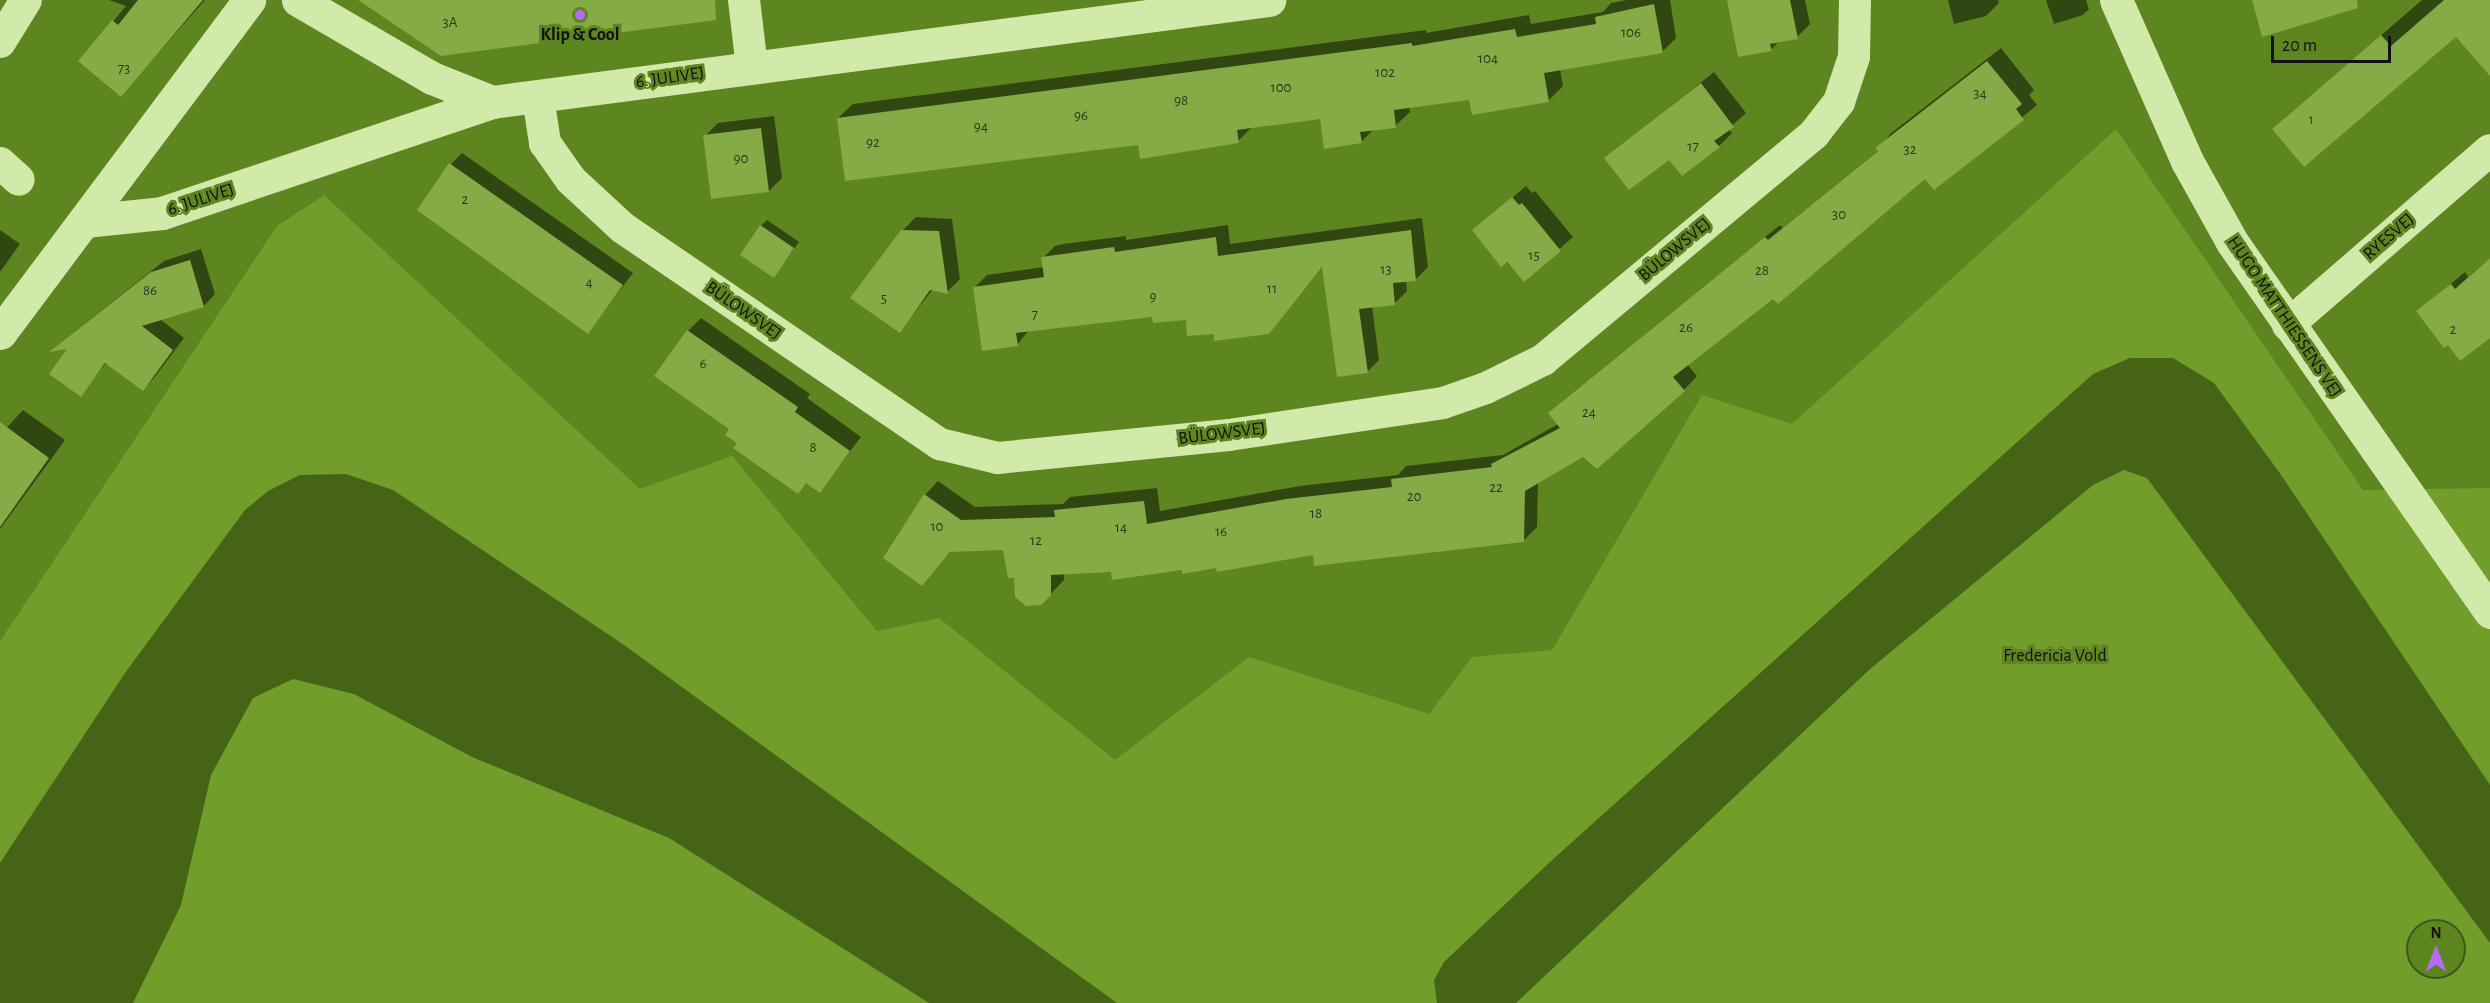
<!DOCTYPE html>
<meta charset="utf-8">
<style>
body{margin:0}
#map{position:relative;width:2490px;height:1003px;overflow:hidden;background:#5d8520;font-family:"Alegreya Sans",sans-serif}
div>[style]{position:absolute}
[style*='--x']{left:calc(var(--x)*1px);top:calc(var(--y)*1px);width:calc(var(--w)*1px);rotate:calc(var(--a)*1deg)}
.green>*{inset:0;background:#719d2a}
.water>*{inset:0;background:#456416}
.shadow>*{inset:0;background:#0007}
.building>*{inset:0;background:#84ab45}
.minor>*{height:32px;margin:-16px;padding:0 16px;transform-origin:16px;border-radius:16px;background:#d1e9a9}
.tertiary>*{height:33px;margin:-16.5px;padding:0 16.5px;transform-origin:16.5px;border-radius:16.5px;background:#d1e9a9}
.dots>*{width:16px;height:16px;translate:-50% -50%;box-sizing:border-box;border:3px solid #5d8520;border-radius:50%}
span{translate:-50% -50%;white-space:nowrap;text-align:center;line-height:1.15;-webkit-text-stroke:6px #5d8520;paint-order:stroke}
.number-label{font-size:15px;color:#2e381e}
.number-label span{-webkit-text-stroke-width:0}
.poi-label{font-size:18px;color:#111;font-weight:700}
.street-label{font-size:18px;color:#111}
.park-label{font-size:18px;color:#111}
.north{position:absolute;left:2406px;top:919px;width:60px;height:60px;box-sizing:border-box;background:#5d8520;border:2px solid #3f571a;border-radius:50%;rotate:0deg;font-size:16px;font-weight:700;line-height:24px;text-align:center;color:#111}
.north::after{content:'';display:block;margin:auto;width:21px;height:27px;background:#b66af6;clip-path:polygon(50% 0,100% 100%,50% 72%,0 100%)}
.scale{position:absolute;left:2271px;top:36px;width:120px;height:27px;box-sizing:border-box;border:3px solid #111;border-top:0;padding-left:8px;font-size:18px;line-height:21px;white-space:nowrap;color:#111;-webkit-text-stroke:4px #5d8520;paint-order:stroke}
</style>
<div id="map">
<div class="green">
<div style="clip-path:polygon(evenodd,2116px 129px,2363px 490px,2490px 488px,2490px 1003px,0 1003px,0 641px,277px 226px,324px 195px,640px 489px,732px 456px,877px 631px,939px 618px,1115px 760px,1249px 657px,1429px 714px,1472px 657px,1552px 650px,1702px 395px,1792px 424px,2116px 129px,2418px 931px,2454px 931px,2454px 967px,2418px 967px,2418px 931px)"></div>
</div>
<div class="water">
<div style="clip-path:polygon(2130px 358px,2173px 358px,2214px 383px,2279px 472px,2490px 785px,2490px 943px,2147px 478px,2124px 470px,2093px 485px,1870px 669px,1516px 1003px,1437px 1003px,1434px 980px,1444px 962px,1551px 861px,2093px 374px)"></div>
<div style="clip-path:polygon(346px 474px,393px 490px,624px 645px,1117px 1003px,929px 1003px,669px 838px,472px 757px,354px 694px,293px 679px,253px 698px,211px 775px,181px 905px,133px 1003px,0 1003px,0 863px,125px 673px,245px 510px,268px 491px,300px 475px)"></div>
</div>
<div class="shadow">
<div style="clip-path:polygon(109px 0,205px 0,121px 95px,80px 61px,126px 6px)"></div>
<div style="clip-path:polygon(1627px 0,1670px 0,1676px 38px,1662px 52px,1560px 69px,1563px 86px,1549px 100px,1470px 98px,1409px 106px,1410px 112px,1395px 126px,1374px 129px,1361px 142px,1321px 117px,1252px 127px,1238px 141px,1139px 143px,838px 118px,853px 104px,1426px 30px,1426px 33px,1529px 15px,1531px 24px,1603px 12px,1611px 3px)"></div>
<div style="clip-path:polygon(1728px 0,1805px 0,1810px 24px,1797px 37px,1780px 40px,1771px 50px)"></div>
<div style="clip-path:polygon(1948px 0,1998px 0,1999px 3px,1986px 16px,1954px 24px)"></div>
<div style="clip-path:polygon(2046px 0,2086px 0,2089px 9px,2083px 15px,2054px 24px)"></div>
<div style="clip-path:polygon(2422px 0,2490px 0,2490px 53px,2456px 35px,2286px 117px)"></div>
<div style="clip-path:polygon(2001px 48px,2034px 90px,2029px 95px,2037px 105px,1935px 188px,1925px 177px,1687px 364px,1697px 376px,1684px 390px,1538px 482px,1537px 527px,1523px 541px,1314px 553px,1217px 566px,1064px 573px,1064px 580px,1041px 604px,1015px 576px,1004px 548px,952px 550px,922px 584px,925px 495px,938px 481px,975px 507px,1063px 504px,1070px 497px,1157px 488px,1160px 511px,1300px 486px,1398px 475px,1406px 466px,1503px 455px,1558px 424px,1550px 413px,1564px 400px,1780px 225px,1783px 228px,1879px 150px,1890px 134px)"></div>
<div style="clip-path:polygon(1714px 72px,1746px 113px,1728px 129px,1732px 133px,1719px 146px,1669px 157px,1606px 158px)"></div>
<div style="clip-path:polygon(774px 116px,782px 178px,769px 191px,705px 136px,718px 123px)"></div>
<div style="clip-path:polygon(462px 153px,633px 273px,588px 332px,451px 164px)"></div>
<div style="clip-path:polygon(1526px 186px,1532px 193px,1535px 191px,1573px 237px,1524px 280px,1474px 230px)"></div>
<div style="clip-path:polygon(916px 217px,952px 219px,960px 279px,947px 292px,933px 289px,900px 331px,902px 231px)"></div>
<div style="clip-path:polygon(1422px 218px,1428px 267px,1416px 279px,1406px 280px,1407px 291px,1395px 303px,1372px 306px,1379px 360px,1367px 372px,1323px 266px,1268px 333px,1215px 332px,1187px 318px,1153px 315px,1029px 330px,1017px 345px,975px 287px,987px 275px,1044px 267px,1043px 258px,1055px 246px,1063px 244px,1126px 236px,1126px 240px,1228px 225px,1230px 244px)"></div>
<div style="clip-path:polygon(767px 220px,799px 242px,773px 276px,761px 226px)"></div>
<div style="clip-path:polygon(0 230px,20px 244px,0 272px)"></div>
<div style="clip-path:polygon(201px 249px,215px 294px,204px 306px,160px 319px,184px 338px,154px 378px,143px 389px,107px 362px,80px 395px,71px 346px,53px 349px,164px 261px)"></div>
<div style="clip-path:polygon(2490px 258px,2490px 335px,2448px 343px,2418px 312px,2465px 272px,2468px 277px)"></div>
<div style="clip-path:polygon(701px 318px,810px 394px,807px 398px,861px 437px,820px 491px,807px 482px,797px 492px,739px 442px,688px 331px)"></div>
<div style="clip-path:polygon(23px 410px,65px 440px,0 529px,0 435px)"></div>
</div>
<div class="building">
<div style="clip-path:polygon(138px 0,203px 0,121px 97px,78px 61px,112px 20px,118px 25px)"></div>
<div style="clip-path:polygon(358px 0,715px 0,716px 20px,441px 56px)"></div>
<div style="clip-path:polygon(1727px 0,1790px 0,1798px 39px,1770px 44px,1772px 51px,1738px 57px)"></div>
<div style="clip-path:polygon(2252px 0,2357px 0,2358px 8px,2262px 37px)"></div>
<div style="clip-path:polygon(2444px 0,2490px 0,2490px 76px,2456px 37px,2304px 167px,2272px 129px,2381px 35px,2391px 46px)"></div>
<div style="clip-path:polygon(1654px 4px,1663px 53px,1544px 73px,1549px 102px,1472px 115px,1469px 100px,1394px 110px,1396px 128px,1360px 132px,1362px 143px,1324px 149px,1320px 119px,1237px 130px,1239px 143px,1140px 159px,1138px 145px,845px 181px,837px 118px,1412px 43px,1412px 46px,1515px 29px,1517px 37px,1596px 24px,1595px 17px)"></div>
<div style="clip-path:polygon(1987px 61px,2022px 104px,2016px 109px,2024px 120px,1934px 190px,1925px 179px,1778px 304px,1773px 299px,1673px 377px,1685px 391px,1597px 469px,1583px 457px,1525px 491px,1524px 542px,1314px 566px,1313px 555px,1217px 572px,1216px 568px,1182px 574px,1182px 570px,1112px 580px,1111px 572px,1051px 575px,1051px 595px,1041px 605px,1026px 606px,1015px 597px,1014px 578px,1008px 578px,1003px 550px,950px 552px,922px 586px,883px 558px,924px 494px,961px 520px,1055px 517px,1054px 510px,1144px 501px,1147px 524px,1286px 499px,1392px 487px,1391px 479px,1492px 467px,1491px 464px,1560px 428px,1548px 413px,1765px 237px,1768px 240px,1878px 151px,1875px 148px)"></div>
<div style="clip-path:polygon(1701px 83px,1734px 127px,1714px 141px,1720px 147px,1682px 176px,1669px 160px,1629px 190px,1604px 158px)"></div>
<div style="clip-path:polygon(761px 128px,769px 192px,711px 199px,703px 135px)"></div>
<div style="clip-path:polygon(449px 163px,623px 285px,588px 334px,417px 210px)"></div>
<div style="clip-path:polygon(1512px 197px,1519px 205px,1522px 203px,1561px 251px,1524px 282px,1507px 262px,1501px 267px,1472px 230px)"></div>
<div style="clip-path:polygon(760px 225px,794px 248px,774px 278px,740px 255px)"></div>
<div style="clip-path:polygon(901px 230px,939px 231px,948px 294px,930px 290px,900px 333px,850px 298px)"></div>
<div style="clip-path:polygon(1411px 230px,1416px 281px,1393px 283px,1395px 305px,1359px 309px,1368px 373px,1337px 377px,1322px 267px,1269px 334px,1214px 341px,1214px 334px,1187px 336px,1186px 320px,1153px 323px,1152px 317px,1016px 333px,1018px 346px,982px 351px,973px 287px,1044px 277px,1041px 257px,1114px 247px,1115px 252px,1216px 237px,1218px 256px)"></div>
<div style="clip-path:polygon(2490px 258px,2490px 338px,2460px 361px,2448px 345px,2444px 348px,2416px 311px,2451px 284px,2455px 289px)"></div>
<div style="clip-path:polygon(190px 260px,204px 307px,142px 326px,173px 350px,143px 391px,105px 363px,81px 397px,49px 374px,67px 349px,49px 352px,151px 272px)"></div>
<div style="clip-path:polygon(687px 330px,798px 407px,795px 412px,850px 451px,820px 493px,806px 483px,798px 494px,733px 448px,737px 443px,725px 435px,729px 429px,654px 376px)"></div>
<div style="clip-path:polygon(0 422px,49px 458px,0 527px)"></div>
</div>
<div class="minor">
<div style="--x:744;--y:0;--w:67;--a:83.2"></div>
<div style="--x:0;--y:42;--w:49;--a:-58.2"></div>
<div style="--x:538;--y:97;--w:47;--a:81.3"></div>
<div style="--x:545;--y:143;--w:45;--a:54.9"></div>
<div style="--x:571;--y:180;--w:71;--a:42.7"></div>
<div style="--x:623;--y:228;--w:384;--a:34.3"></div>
<div style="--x:940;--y:444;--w:60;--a:13.6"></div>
<div style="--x:998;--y:458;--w:232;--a:-5.7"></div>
<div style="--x:1229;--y:435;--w:216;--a:-8.5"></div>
<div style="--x:1443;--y:403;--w:46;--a:-19.2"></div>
<div style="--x:1486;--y:388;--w:64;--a:-26.2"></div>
<div style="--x:1543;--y:360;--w:353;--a:-39.8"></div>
<div style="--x:1814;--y:134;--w:41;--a:-52"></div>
<div style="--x:1839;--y:102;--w:47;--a:-71.6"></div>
<div style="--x:1854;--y:57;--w:57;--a:-89"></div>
<div style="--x:0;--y:163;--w:25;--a:42"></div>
<div style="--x:2288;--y:325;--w:267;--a:-40.9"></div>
</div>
<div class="tertiary">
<div style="--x:298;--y:0;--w:155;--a:30.2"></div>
<div style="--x:432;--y:78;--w:65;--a:21.8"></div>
<div style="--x:2116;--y:0;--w:176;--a:66.2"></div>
<div style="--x:2187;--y:161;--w:93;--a:60.9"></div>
<div style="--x:2232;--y:242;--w:451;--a:55.1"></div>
<div style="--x:85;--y:221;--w:77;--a:-5.9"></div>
<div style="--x:162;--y:213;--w:348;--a:-18.6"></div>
<div style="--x:492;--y:102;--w:784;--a:-7.48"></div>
<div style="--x:0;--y:333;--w:416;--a:-53.2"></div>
</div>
<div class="dots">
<div style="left:580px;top:15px;background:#b66af6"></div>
</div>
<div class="number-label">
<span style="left:450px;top:23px">3A</span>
<span style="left:1631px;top:33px">106</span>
<span style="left:1488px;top:59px">104</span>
<span style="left:124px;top:69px">73</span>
<span style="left:1385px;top:73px">102</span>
<span style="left:1281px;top:88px">100</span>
<span style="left:1980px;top:94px">34</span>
<span style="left:1181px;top:101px">98</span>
<span style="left:1081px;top:116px">96</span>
<span style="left:2311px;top:120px">1</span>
<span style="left:981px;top:127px">94</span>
<span style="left:873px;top:143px">92</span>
<span style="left:1693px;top:147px">17</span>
<span style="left:1910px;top:150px">32</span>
<span style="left:741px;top:159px">90</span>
<span style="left:465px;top:200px">2</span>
<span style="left:1839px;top:215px">30</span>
<span style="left:1534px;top:256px">15</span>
<span style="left:1386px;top:270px">13</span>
<span style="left:1762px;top:271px">28</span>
<span style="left:589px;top:283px">4</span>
<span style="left:1272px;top:289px">11</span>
<span style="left:150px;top:291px">86</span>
<span style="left:1153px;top:297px">9</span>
<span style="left:884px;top:299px">5</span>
<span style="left:1035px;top:315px">7</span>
<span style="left:1686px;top:328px">26</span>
<span style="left:2453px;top:330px">2</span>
<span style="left:703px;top:364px">6</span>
<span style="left:1589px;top:413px">24</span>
<span style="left:813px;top:448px">8</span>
<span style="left:1496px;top:488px">22</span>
<span style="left:1414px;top:497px">20</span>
<span style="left:1316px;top:514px">18</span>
<span style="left:937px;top:527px">10</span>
<span style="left:1121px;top:528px">14</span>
<span style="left:1221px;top:532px">16</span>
<span style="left:1036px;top:541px">12</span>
</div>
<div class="poi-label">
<span style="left:580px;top:35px">Klip &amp; Cool</span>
</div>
<div class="street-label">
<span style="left:670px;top:78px;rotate:-8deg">6. JULIVEJ</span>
<span style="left:201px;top:200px;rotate:-18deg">6. JULIVEJ</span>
<span style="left:2389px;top:237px;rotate:-41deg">RYESVEJ</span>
<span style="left:1675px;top:250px;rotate:-40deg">BÜLOWSVEJ</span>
<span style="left:743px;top:311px;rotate:35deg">BÜLOWSVEJ</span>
<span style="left:2284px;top:317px;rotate:56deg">HUGO MATTHIESSENS VEJ</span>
<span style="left:1222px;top:434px;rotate:-7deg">BÜLOWSVEJ</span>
</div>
<div class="park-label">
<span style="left:2055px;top:656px">Fredericia Vold</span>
</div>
<div class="north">N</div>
<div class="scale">20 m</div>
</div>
